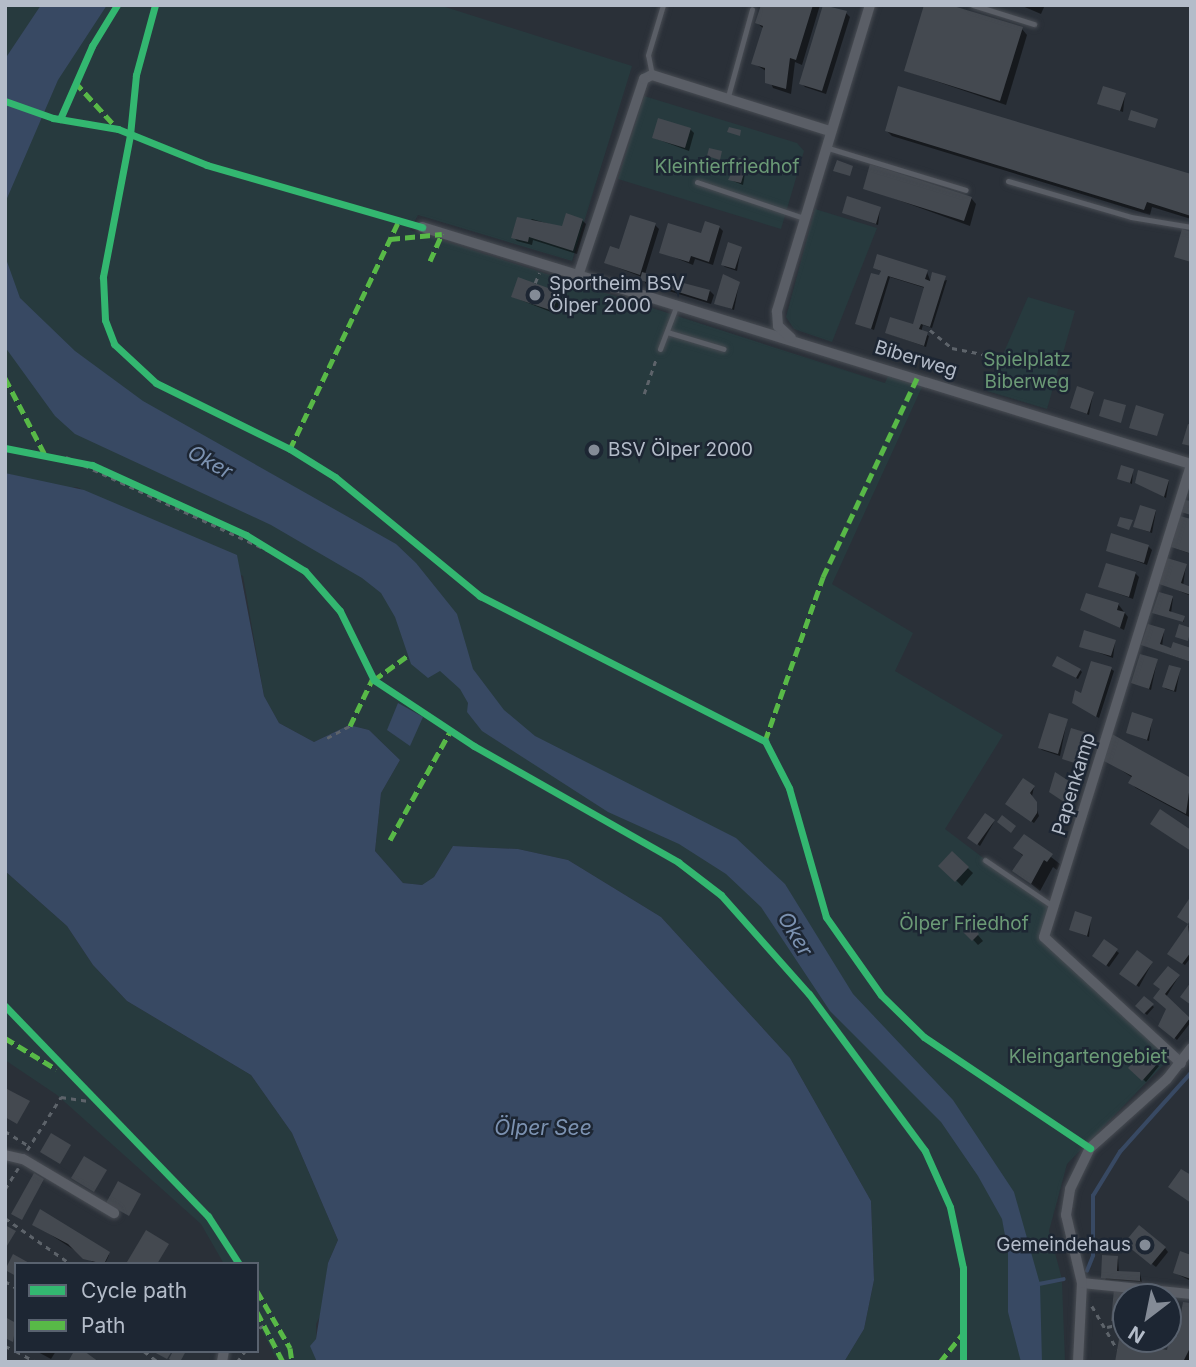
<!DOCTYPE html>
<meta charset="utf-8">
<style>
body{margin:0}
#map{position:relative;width:1196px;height:1367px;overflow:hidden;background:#2a3038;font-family:Inter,sans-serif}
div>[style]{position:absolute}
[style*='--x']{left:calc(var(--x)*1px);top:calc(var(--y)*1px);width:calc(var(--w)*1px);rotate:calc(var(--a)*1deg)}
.green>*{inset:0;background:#273a3e}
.water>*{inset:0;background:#384963}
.shadow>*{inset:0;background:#0007}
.stream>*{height:3.5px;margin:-1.75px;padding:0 1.75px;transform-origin:1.75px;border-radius:1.75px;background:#384963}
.building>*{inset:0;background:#444950}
.path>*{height:2.5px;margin-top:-1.25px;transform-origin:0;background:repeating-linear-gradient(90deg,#5d636a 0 5px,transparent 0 10px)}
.roads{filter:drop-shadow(0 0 2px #484c53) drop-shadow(0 0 2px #484c53)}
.service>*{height:5px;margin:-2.5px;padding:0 2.5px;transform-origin:2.5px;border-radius:2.5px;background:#5a5e66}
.minor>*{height:10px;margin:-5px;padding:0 5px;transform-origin:5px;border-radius:5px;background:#5a5e66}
.quiet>*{height:5px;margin-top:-2.5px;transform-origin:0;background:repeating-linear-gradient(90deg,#58b947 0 10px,transparent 0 15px)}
.cycleway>*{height:7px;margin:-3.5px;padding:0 3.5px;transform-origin:3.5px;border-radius:3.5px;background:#33b770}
.dots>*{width:19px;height:19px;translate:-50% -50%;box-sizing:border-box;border:4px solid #1d2633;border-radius:50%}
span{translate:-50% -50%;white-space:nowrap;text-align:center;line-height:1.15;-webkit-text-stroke:5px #1d2633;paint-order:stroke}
.park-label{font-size:19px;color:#6b9a76}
.poi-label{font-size:19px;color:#b4bcc9}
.left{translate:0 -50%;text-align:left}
.right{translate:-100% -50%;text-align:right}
.street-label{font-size:19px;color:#b4bcc9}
.water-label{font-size:21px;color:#7c92b1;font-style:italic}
.frame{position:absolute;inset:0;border:7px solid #b4bcc9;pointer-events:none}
.legend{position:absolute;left:14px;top:1262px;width:245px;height:91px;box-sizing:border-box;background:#1d2633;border:2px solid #59626f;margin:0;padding:9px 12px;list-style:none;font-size:21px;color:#b4bcc9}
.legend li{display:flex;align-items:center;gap:14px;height:35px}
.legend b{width:35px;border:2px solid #59626f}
.north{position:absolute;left:1112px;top:1283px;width:70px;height:70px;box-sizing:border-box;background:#1d2633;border:2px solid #59626f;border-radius:50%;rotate:212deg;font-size:19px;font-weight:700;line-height:28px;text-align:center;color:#b4bcc9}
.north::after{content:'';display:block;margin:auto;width:24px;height:32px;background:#848b96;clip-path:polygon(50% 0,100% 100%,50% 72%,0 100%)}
</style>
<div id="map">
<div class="green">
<div style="clip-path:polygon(5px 5px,439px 5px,632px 66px,572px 261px,418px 215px,410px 230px,885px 383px,888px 376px,922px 387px,832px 584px,913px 633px,895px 671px,1003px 735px,945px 829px,1052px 910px,1043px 938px,1172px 1056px,1067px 1164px,1049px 1231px,1062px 1279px,1040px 1284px,1062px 1282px,1065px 1362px,844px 1362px,864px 1329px,874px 1280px,871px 1201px,790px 1058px,661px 917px,568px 860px,518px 849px,453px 846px,434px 877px,422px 885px,403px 883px,375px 851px,381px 793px,400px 760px,369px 730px,349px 725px,314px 742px,279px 723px,264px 696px,243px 576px,77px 487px,66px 489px,5px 473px)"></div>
<div style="clip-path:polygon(644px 96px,797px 143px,804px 151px,781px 229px,618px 179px)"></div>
<div style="clip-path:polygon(815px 209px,877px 228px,832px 342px,794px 329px,786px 317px)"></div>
<div style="clip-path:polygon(1028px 297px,1075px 311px,1047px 409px,987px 391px)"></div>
<div style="clip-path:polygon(5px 871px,67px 926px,93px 965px,127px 1001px,251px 1075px,292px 1133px,338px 1240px,328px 1263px,324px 1308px,316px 1324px,317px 1362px,278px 1362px,257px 1321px,257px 1264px,224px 1264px,201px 1224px,57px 1095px,5px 1060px)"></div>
</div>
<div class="water">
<div style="clip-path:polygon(41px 5px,107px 5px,58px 80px,5px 203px,5px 59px)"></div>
<div style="clip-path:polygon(5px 256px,20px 298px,75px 351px,143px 401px,396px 544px,416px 563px,457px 614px,473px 669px,504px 710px,535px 736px,736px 838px,785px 884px,853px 994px,953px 1100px,1014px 1192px,1040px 1284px,1042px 1362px,1021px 1362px,1008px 1312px,1008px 1252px,1002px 1219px,978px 1176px,941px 1122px,830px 1011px,761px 907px,726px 874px,679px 844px,608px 812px,482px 731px,467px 712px,468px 703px,460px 689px,440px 671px,428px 678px,411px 664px,395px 617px,381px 593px,362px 578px,271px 525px,75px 434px,55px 416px,5px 347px)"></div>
<div style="clip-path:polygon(5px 473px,84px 490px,237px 555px,264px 696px,279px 723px,314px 742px,349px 725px,369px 730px,400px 760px,381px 793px,375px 851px,403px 883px,422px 885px,434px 877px,453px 846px,518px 849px,568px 860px,661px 917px,790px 1058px,871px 1201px,874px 1280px,864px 1329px,844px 1362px,317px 1362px,310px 1346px,316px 1339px,328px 1263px,338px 1240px,292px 1133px,251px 1075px,127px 1001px,93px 965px,67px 926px,5px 871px)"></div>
<div style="clip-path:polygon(398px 703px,423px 717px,410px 746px,387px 730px)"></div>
</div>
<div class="shadow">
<div style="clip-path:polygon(762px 5px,820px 5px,802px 65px,795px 62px,791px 94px,773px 88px,766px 71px,753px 63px,764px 29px,757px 23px)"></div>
<div style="clip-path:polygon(1020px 5px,1045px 5px,1041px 14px)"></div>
<div style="clip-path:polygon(846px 13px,850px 17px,826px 94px,805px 87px,801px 83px)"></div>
<div style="clip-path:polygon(1022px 29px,1027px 35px,1006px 105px,906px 71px)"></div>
<div style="clip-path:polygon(1125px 94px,1123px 112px,1099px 104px)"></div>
<div style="clip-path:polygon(690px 129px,694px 133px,689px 151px,654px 138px)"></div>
<div style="clip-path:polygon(887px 131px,1191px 176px,1191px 219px,1152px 207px,1150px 215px,892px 136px)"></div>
<div style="clip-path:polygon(747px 162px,743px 185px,733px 181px,730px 179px)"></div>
<div style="clip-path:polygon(865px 188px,971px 198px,976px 204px,970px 226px)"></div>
<div style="clip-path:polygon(880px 209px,878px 225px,844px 212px)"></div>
<div style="clip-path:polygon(532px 219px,563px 228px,582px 220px,586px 224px,577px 254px,533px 240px,532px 245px,517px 241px,513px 237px)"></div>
<div style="clip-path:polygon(655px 225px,659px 229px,645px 274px,710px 291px,714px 295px,711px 304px,646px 284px,642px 277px,606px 263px)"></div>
<div style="clip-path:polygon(719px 227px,723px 231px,713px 265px,695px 259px,693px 265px,661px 252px)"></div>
<div style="clip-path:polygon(741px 248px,737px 271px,725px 267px,723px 265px)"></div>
<div style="clip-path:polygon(875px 268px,927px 272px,931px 283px,947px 280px,932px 328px,923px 325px,921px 332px,929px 336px,926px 347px,887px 333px,914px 326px,925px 288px,890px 277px,874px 330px,857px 323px,882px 272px)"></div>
<div style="clip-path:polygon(739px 284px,734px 310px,716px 303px)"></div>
<div style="clip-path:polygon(558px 293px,562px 297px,556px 314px,513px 297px)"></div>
<div style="clip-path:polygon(1093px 394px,1089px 415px,1072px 408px)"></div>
<div style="clip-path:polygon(1133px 471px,1132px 484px,1119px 478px)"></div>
<div style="clip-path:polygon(1169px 481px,1166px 498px,1139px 484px)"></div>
<div style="clip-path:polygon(1156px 511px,1152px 533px,1135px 527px)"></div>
<div style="clip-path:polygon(1191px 521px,1191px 554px,1172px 547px)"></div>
<div style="clip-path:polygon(1148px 546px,1152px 550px,1147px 565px,1108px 550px)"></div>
<div style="clip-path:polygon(1186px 565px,1183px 586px,1191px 589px,1191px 596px,1161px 583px)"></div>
<div style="clip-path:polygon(1135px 573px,1139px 577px,1133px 599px,1100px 587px)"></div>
<div style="clip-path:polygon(1173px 598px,1171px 613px,1184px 617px,1184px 622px,1155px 611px)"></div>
<div style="clip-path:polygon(1118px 604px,1128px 617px,1124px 630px,1082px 609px)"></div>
<div style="clip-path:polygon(1164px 631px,1162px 647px,1191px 650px,1191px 662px,1143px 645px)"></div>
<div style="clip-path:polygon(1115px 642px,1113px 658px,1081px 646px)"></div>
<div style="clip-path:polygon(1157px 661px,1151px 690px,1133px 682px)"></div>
<div style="clip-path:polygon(1054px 666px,1080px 670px,1082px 672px,1078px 679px)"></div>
<div style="clip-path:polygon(1111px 669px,1114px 671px,1099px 718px,1077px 705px)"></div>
<div style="clip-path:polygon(1180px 670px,1176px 692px,1166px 689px,1164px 687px)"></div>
<div style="clip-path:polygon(1067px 720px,1060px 756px,1042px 750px,1040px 748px)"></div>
<div style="clip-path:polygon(1152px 720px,1149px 741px,1128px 733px)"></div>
<div style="clip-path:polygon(1093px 736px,1087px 767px,1064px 758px)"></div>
<div style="clip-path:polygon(1106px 760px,1191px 780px,1191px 818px,1136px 788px,1130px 782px,1133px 778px)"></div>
<div style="clip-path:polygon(1055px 774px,1079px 791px,1070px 805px,1054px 794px)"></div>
<div style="clip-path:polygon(1034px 787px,1032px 796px,1039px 816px,1034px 823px,1010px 806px)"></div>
<div style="clip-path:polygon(994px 822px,980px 846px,972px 840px)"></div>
<div style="clip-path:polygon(1024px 836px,1060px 864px,1057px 870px,1053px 867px,1040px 891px,1015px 871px,1024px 857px,1015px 848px)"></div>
<div style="clip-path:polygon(952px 853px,973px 873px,962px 886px,941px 866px)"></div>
<div style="clip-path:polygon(1191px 900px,1191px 957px,1185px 965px,1169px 954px,1190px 924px,1182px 919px)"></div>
<div style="clip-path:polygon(1091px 918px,1089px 937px,1071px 930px)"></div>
<div style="clip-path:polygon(971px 927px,983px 941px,978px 945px,966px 932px)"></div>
<div style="clip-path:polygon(1105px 942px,1119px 953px,1109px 967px,1096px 958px)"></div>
<div style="clip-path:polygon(1152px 963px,1139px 987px,1124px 976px)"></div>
<div style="clip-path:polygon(1179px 976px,1166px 997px,1191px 1022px,1177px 1040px,1160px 1025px,1168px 1009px,1162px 990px)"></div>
<div style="clip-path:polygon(1144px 998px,1154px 1007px,1147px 1015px,1137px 1006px)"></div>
<div style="clip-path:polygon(1144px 1053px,1159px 1066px,1146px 1082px,1131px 1068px)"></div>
<div style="clip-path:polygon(41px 1211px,109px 1255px,105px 1264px,96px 1264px,34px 1224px)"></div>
<div style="clip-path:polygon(1130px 1247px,1165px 1248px,1168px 1252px,1156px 1267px)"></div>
<div style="clip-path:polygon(1191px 1256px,1191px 1281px,1175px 1273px)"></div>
<div style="clip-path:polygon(1118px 1258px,1119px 1273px,1140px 1274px,1142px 1282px,1105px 1280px)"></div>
<div style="clip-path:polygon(1116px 1291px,1147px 1297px,1126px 1297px,1126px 1339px,1144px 1339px,1143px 1347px,1169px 1352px,1191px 1304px,1190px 1362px,1117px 1362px,1123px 1326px,1113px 1320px)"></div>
<div style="clip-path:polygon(36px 1351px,56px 1351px,51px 1359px)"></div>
</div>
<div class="stream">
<div style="--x:1087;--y:1271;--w:16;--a:-68"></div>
<div style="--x:1093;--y:1256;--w:60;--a:-90"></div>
<div style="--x:1093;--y:1196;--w:52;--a:-58.5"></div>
<div style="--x:1120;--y:1152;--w:106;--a:-48.1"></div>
<div style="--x:1039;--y:1284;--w:25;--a:-11"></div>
</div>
<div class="building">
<div style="clip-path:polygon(761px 5px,813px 5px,796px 60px,790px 58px,786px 89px,765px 83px,765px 68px,751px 64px,763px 26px,755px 23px)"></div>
<div style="clip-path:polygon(823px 5px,847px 11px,822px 91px,799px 84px)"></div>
<div style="clip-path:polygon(924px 5px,950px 5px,1023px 27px,1000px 101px,904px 71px)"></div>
<div style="clip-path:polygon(898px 86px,1191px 174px,1191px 216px,1147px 202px,1144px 210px,885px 131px)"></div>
<div style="clip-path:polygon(1103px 86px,1126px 93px,1120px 111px,1097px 104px)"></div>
<div style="clip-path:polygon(1131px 110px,1158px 119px,1155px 128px,1128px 120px)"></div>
<div style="clip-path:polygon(658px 118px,691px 128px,685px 148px,652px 138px)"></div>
<div style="clip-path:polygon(729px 127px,741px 130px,740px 136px,727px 132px)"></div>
<div style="clip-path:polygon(709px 148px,722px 151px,720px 160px,707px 156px)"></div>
<div style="clip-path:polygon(739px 158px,748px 160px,741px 183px,728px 180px)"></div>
<div style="clip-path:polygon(837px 160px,853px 166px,850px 176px,833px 171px)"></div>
<div style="clip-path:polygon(870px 164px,972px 197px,964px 221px,863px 189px)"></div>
<div style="clip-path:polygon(847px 196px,881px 207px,876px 224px,842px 213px)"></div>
<div style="clip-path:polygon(566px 213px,583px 219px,573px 251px,529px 237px,528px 242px,511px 238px,517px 217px,562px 226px)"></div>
<div style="clip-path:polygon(630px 215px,656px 223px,640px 275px,604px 263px,610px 246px,619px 249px)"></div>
<div style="clip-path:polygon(705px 221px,720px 226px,709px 262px,691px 256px,689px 262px,659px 253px,668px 223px,701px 233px)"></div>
<div style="clip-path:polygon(1182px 229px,1191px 232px,1191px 262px,1174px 257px)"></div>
<div style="clip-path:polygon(728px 242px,742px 247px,735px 269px,721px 265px)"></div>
<div style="clip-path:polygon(877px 254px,928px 270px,925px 279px,930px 281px,932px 272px,946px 276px,930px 327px,921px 324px,919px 329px,928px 332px,924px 346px,885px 333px,890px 317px,913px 324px,924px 287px,888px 276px,871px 329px,855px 324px,871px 273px,879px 275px,881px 271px,873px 268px)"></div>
<div style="clip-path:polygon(642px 272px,710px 290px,707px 301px,640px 280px)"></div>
<div style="clip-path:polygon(723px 274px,740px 282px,732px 309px,714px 304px)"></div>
<div style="clip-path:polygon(518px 277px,559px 292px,553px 311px,511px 297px)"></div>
<div style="clip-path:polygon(1077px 386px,1094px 392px,1087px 414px,1070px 408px)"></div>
<div style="clip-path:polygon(1104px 399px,1126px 405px,1121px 423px,1099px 416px)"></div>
<div style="clip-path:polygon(1136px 405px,1164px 414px,1157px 436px,1129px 428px)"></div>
<div style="clip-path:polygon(1188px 424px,1191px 425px,1191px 446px,1182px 444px)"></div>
<div style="clip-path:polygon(1121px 465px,1134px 469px,1130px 483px,1117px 479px)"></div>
<div style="clip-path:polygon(1138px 470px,1169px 480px,1164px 497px,1135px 483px)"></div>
<div style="clip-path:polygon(1185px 500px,1191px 501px,1191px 515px,1181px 512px)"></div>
<div style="clip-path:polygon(1140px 505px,1156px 510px,1150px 532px,1133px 527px)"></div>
<div style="clip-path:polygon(1180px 516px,1191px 519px,1189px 553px,1171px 547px)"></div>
<div style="clip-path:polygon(1120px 517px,1133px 520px,1129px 530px,1117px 526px)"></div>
<div style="clip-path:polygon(1111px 533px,1149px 545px,1144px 563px,1106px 551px)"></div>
<div style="clip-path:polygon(1167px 558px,1187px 564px,1181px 583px,1191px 587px,1191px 595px,1159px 584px)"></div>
<div style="clip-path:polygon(1106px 563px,1136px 572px,1129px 597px,1098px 587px)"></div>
<div style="clip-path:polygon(1159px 592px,1173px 596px,1169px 611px,1185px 616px,1183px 622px,1152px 613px)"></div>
<div style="clip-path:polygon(1086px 593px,1119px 603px,1117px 610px,1125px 612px,1120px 628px,1080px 610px)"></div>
<div style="clip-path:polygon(1148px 624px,1165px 629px,1160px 644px,1171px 648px,1173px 642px,1191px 648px,1191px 662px,1141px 645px)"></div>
<div style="clip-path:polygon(1179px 624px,1191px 628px,1188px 641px,1175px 637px)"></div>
<div style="clip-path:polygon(1084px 630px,1116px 640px,1111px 656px,1079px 647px)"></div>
<div style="clip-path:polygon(1140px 654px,1158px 659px,1149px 689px,1131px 683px)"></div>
<div style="clip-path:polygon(1057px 656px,1081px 669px,1076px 678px,1052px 666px)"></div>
<div style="clip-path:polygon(1091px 661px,1112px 667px,1096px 717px,1072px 703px,1075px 690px,1081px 693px)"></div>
<div style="clip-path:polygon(1169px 665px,1181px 668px,1174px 691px,1162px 687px)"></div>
<div style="clip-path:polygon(1132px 712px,1153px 719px,1147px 740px,1126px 733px)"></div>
<div style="clip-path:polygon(1049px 713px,1068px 719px,1058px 754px,1038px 748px)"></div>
<div style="clip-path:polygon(1071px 728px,1094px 735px,1084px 766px,1062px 759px)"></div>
<div style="clip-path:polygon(1112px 734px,1191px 778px,1186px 814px,1128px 783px,1132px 776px,1104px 761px)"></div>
<div style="clip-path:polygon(1055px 772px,1078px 787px,1067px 804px,1049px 792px)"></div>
<div style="clip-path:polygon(1023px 778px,1035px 786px,1030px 793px,1037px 802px,1037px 813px,1031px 822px,1005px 804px)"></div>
<div style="clip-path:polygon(1160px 809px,1191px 830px,1191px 851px,1150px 824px)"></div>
<div style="clip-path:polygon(985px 813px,995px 820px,977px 845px,967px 838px)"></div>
<div style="clip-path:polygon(1002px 815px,1016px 826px,1011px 833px,997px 822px)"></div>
<div style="clip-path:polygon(1024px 834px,1053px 854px,1047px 862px,1044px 860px,1031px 884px,1012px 871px,1023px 855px,1013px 848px)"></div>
<div style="clip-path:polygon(952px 851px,969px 867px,955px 882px,938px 866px)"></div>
<div style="clip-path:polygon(1191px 896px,1191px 919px,1188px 924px,1177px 917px)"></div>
<div style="clip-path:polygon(1075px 911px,1092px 917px,1087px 936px,1069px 930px)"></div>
<div style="clip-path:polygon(1188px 924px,1191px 952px,1182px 964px,1167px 954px)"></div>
<div style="clip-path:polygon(971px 925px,979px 934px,972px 941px,963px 932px)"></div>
<div style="clip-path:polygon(1104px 939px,1118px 949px,1106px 966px,1092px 956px)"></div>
<div style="clip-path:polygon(1137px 950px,1153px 962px,1136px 986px,1119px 974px)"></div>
<div style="clip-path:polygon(1168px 966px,1180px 975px,1165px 994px,1190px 1018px,1174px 1039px,1158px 1026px,1166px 1009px,1153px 998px,1160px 989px,1153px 984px)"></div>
<div style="clip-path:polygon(1191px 982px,1191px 1005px,1180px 997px)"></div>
<div style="clip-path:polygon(1144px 996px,1154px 1004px,1144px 1014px,1135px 1006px)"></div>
<div style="clip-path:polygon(1144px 1050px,1158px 1063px,1142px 1081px,1128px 1068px)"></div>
<div style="clip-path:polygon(7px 1089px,30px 1101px,17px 1124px,5px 1117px)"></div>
<div style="clip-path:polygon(51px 1133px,71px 1145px,60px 1164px,40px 1152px)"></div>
<div style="clip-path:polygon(84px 1156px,107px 1170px,94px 1192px,71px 1178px)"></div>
<div style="clip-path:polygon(1181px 1169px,1191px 1175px,1191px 1203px,1168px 1187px)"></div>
<div style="clip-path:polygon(34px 1173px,44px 1179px,22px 1220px,11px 1214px)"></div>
<div style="clip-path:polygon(118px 1181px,141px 1194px,129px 1216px,106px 1203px)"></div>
<div style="clip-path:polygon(40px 1209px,110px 1252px,104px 1264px,83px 1259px,68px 1244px,32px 1225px)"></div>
<div style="clip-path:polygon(5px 1225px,16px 1231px,5px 1249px)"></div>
<div style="clip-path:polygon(1139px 1225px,1166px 1247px,1151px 1265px,1124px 1243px)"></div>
<div style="clip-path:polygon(146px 1230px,169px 1244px,157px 1264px,130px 1264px,127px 1262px)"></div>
<div style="clip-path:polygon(1180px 1251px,1191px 1255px,1191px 1279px,1173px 1273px)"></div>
<div style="clip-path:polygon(13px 1254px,31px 1264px,16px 1264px,16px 1276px,5px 1270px)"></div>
<div style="clip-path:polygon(1102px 1255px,1118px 1256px,1117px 1271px,1140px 1272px,1140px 1281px,1101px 1278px)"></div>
<div style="clip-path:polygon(1114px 1289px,1144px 1292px,1144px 1297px,1126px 1297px,1126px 1339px,1139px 1339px,1138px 1345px,1167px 1350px,1170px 1335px,1177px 1336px,1183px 1302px,1191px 1303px,1191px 1346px,1183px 1362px,1115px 1362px,1122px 1322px,1111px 1321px)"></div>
<div style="clip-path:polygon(5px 1317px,16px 1323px,13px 1342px,5px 1338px)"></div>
<div style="clip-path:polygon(74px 1351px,84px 1351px,99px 1362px,68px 1362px)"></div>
<div style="clip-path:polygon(152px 1351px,172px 1351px,167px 1359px)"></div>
<div style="clip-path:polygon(173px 1351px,186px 1351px,180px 1362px,173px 1362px,169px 1359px)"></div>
</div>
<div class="path">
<div style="--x:535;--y:283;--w:11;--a:-68"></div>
<div style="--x:930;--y:330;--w:28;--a:39"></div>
<div style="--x:952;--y:348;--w:31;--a:11"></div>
<div style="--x:644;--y:394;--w:39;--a:-71"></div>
<div style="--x:66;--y:457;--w:227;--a:24.8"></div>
<div style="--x:327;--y:738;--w:26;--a:-28"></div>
<div style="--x:5;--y:1131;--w:28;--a:32"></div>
<div style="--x:27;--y:1150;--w:63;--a:-57.3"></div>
<div style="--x:61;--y:1097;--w:28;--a:8"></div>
<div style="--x:5;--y:1189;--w:25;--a:-58"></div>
<div style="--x:5;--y:1218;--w:80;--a:34.9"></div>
<div style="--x:5;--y:1281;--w:13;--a:32"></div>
<div style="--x:1092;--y:1306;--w:50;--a:59.8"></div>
<div style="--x:1107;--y:1327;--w:14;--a:-12"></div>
<div style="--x:259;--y:1328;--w:7;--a:-27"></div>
<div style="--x:5;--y:1346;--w:12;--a:24"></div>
<div style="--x:16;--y:1351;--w:23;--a:29"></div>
<div style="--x:144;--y:1351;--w:18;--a:38"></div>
<div style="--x:237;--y:1362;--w:14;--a:-54"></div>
</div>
<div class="roads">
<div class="service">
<div style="--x:973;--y:5;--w:64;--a:17.3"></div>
<div style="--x:652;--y:75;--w:20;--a:-101"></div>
<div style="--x:648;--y:55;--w:52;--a:-73.3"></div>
<div style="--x:727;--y:100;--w:94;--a:-74.6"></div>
<div style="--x:825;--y:147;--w:147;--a:17"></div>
<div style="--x:1008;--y:181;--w:128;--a:16.3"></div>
<div style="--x:1131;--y:217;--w:61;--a:9.5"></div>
<div style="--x:697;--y:182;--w:113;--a:18.6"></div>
<div style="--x:667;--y:332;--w:59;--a:16.6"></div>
<div style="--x:660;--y:349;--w:45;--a:-69.1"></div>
<div style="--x:985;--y:860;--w:83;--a:34.3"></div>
</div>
<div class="minor">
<div style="--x:422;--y:227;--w:805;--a:17.13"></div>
<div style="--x:578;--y:276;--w:208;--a:-71.5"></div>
<div style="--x:644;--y:79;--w:9;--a:-27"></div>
<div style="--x:652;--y:75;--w:187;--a:17.5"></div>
<div style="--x:791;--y:338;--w:18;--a:-137"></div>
<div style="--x:778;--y:326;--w:15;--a:-94"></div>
<div style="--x:777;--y:311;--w:320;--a:-73.1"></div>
<div style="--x:1181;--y:1063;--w:186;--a:-137.4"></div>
<div style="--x:1044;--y:937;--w:495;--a:-72.7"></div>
<div style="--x:5;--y:1155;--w:18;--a:13"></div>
<div style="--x:23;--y:1159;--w:106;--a:30.7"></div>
<div style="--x:1082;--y:1283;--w:110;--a:5.8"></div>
<div style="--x:222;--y:1362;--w:11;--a:-80"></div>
<div style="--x:1078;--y:1362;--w:79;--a:-87.1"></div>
<div style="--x:1082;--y:1283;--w:70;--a:-103.2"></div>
<div style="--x:1066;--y:1215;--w:26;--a:-81"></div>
<div style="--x:1070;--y:1189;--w:46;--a:-64"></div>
<div style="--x:1090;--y:1148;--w:103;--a:-41.9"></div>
<div style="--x:1167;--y:1079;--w:39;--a:-52"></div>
</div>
</div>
<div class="quiet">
<div style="--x:75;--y:82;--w:59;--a:47.7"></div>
<div style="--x:390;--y:239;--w:52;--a:-5.5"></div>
<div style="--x:430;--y:261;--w:30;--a:-66"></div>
<div style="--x:5;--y:378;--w:85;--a:62.5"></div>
<div style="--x:290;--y:449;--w:254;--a:-64.5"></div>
<div style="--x:374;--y:680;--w:41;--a:-36"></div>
<div style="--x:350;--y:726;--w:53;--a:-64.4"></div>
<div style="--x:765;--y:741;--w:174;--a:-70.5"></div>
<div style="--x:823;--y:577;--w:220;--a:-64.7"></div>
<div style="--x:390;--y:840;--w:126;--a:-61"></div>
<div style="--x:5;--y:1038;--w:60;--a:31.3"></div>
<div style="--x:257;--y:1291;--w:66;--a:59.9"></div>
<div style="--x:290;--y:1348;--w:14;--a:82"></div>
<div style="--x:257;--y:1312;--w:56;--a:62.5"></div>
<div style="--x:940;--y:1362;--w:35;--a:-51"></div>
</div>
<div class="cycleway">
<div style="--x:155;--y:5;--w:73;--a:105.2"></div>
<div style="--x:136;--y:75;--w:60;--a:95.7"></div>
<div style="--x:130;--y:135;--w:145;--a:100.8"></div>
<div style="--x:103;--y:277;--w:43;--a:87.3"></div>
<div style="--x:105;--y:320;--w:26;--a:69"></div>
<div style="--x:114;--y:344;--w:57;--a:42.9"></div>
<div style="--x:156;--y:383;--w:149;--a:26.2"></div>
<div style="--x:290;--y:449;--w:53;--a:31.9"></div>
<div style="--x:335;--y:477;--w:188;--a:39.4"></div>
<div style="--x:480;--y:596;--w:320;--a:27"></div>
<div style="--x:765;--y:741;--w:53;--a:62.9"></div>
<div style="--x:789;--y:788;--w:134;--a:74"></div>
<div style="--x:826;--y:917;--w:95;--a:54.8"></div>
<div style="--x:881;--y:995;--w:60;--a:44.3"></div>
<div style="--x:924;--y:1037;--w:200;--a:33.8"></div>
<div style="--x:5;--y:101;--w:51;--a:19.5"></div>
<div style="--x:53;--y:118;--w:66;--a:9.6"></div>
<div style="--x:118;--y:129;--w:96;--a:22"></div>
<div style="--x:207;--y:165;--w:224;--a:16.1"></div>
<div style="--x:60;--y:119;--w:80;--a:-66.3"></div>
<div style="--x:92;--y:46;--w:48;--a:-58.6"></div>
<div style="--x:5;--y:448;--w:89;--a:11.1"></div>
<div style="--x:92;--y:465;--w:169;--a:24.4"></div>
<div style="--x:246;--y:535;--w:69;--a:31.4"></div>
<div style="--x:305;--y:571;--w:53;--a:48.8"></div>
<div style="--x:340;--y:611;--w:77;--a:63.8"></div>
<div style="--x:374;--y:680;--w:120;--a:33.4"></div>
<div style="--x:474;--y:746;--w:235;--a:29.6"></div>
<div style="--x:678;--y:862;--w:54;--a:37.5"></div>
<div style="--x:721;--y:895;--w:132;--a:48.4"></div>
<div style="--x:809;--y:994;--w:195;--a:53.5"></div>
<div style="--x:925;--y:1151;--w:61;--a:65.9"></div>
<div style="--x:950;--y:1207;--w:62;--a:78"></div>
<div style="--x:963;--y:1268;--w:94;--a:90"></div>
<div style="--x:5;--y:1006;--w:292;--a:46"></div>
<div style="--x:208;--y:1216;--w:57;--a:57.1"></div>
</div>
<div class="dots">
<div style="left:535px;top:295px;background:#848b96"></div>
<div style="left:594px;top:450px;background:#848b96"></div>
<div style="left:1145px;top:1245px;background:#848b96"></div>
</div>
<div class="park-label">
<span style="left:727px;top:167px">Kleintierfriedhof</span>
<span style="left:1027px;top:371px">Spielplatz<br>Biberweg</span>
<span style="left:964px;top:924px">Ölper Friedhof</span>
<span style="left:1088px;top:1057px">Kleingartengebiet</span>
</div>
<div class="poi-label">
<span class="left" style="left:549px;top:295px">Sportheim BSV<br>Ölper 2000</span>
<span class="left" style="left:608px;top:450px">BSV Ölper 2000</span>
<span class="right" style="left:1131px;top:1245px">Gemeindehaus</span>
</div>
<div class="street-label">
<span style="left:916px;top:359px;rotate:17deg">Biberweg</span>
<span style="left:1074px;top:784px;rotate:-73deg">Papenkamp</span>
</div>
<div class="water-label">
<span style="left:210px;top:462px;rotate:29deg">Oker</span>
<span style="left:795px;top:934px;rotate:59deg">Oker</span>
<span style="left:543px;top:1128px">Ölper See</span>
</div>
<div class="frame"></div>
<ul class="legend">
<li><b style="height:9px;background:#33b770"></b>Cycle path</li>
<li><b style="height:9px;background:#58b947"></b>Path</li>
</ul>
<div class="north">N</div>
</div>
